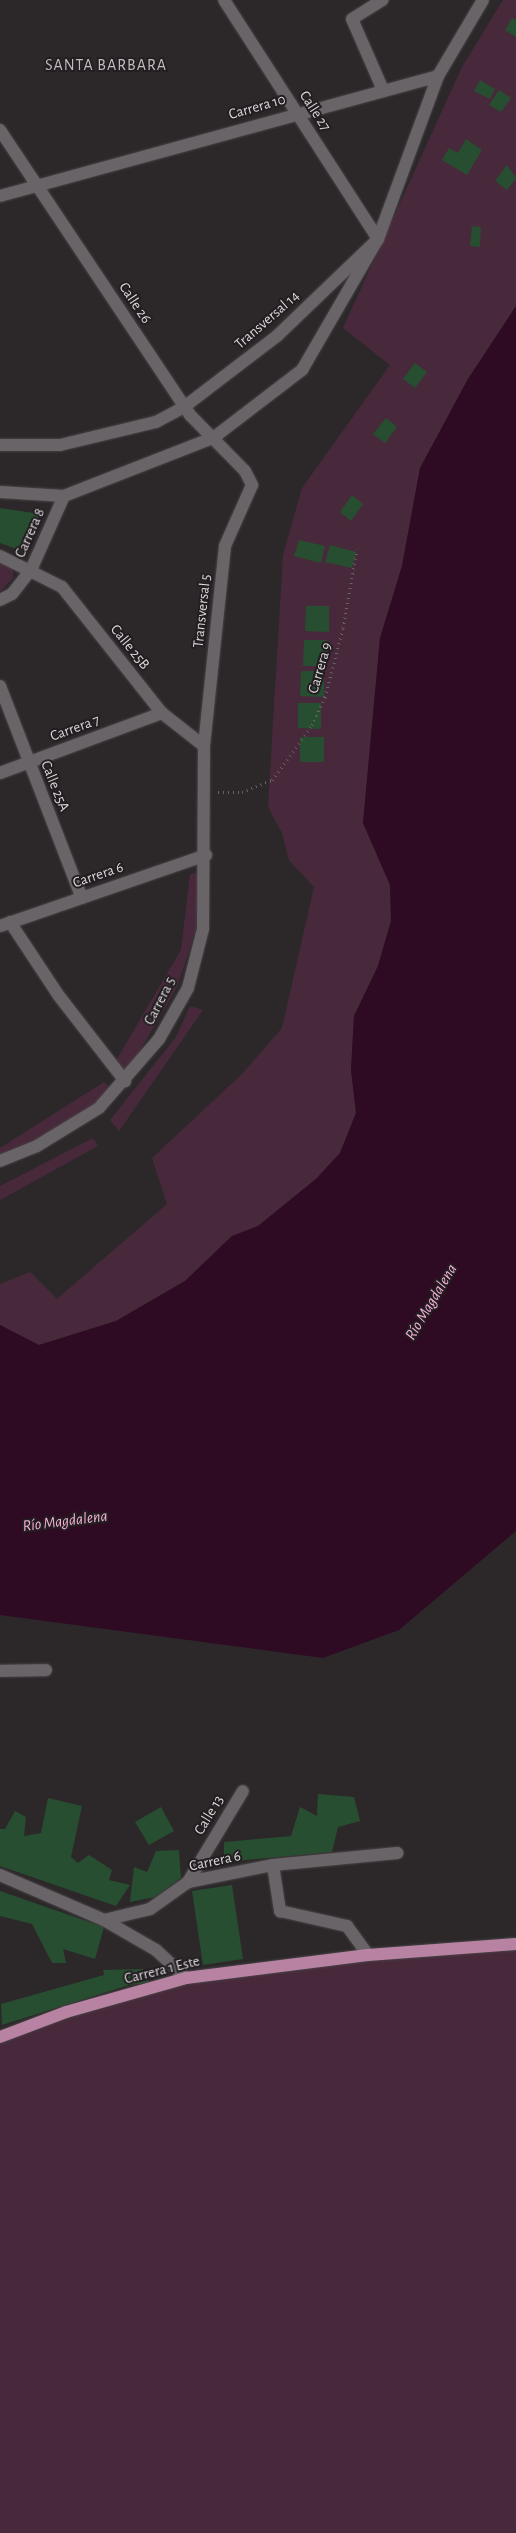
<!DOCTYPE html>
<meta charset="utf-8">
<style>
body{margin:0}
#map{position:relative;width:516px;height:2533px;overflow:hidden;background:#2c282a;font-family:"Alegreya Sans",sans-serif}
div>[style]{position:absolute}
[style*='--x']{left:calc(var(--x)*1px);top:calc(var(--y)*1px);width:calc(var(--w)*1px);rotate:calc(var(--a)*1deg)}
.green>*{inset:0;background:#48293b}
.water>*{inset:0;background:#2f0a23}
.building>*{inset:0;background:#274e30}
.path>*{height:3px;margin-top:-1.5px;transform-origin:0;background:repeating-linear-gradient(90deg,#666365 0 1px,transparent 0 5px)}
.roads{filter:drop-shadow(0 0 1px #484446) drop-shadow(0 0 1px #484446)}
.street>*{height:12px;margin:-6px;padding:0 6px;transform-origin:6px;border-radius:6px;background:#696467}
.primary>*{height:12px;margin:-6px;padding:0 6px;transform-origin:6px;border-radius:6px;background:#b883a3}
span{translate:-50% -50%;white-space:nowrap;text-align:center;line-height:1.15;-webkit-text-stroke:4px #231e21;paint-order:stroke}
.street-label{font-size:15px;color:#dad7d9}
.neighbourhood-label{font-size:16px;color:#c2bcbf;letter-spacing:1px}
.water-label{font-size:16px;color:#fab2dc;font-style:italic}
</style>
<div id="map">
<div class="green">
<div style="clip-path:polygon(503px 0,516px 0,516px 306px,468px 379px,420px 468px,402px 566px,380px 638px,363px 823px,390px 885px,391px 921px,378px 966px,354px 1016px,351px 1070px,356px 1113px,340px 1153px,316px 1179px,258px 1226px,232px 1236px,185px 1281px,116px 1321px,39px 1345px,0 1325px,0 1284px,30px 1272px,57px 1299px,167px 1204px,152px 1158px,242px 1074px,282px 1028px,314px 887px,289px 860px,282px 833px,268px 807px,283px 555px,302px 488px,390px 365px,343px 328px,462px 67px)"></div>
<div style="clip-path:polygon(0 562px,13px 568px,13px 578px,0 592px)"></div>
<div style="clip-path:polygon(201px 872px,196px 930px,177px 987px,125px 1076px,114px 1064px,181px 950px,190px 874px)"></div>
<div style="clip-path:polygon(190px 1006px,203px 1010px,119px 1131px,110px 1120px,176px 1037px)"></div>
<div style="clip-path:polygon(104px 1082px,115px 1093px,0 1166px,0 1148px)"></div>
<div style="clip-path:polygon(93px 1138px,98px 1146px,0 1200px,0 1186px)"></div>
<div style="clip-path:polygon(516px 1944px,516px 2533px,0 2533px,0 2037px,130px 1994px,368px 1955px)"></div>
</div>
<div class="water">
<div style="clip-path:polygon(516px 306px,516px 1531px,399px 1630px,323px 1658px,0 1615px,0 1325px,39px 1345px,116px 1321px,185px 1281px,232px 1236px,258px 1226px,316px 1179px,340px 1153px,356px 1113px,351px 1070px,354px 1016px,378px 966px,391px 921px,390px 885px,363px 823px,380px 638px,402px 566px,420px 468px,468px 379px)"></div>
</div>
<div class="building">
<div style="clip-path:polygon(512px 18px,516px 20px,516px 37px,505px 30px)"></div>
<div style="clip-path:polygon(480px 80px,495px 89px,490px 99px,474px 91px)"></div>
<div style="clip-path:polygon(499px 90px,511px 98px,501px 112px,489px 105px)"></div>
<div style="clip-path:polygon(466px 139px,482px 150px,467px 175px,442px 160px,449px 148px,458px 153px)"></div>
<div style="clip-path:polygon(507px 165px,516px 178px,507px 190px,495px 181px)"></div>
<div style="clip-path:polygon(472px 226px,481px 227px,480px 247px,470px 246px)"></div>
<div style="clip-path:polygon(415px 363px,427px 372px,415px 388px,403px 379px)"></div>
<div style="clip-path:polygon(386px 418px,397px 427px,385px 443px,373px 434px)"></div>
<div style="clip-path:polygon(352px 495px,363px 504px,351px 521px,340px 512px)"></div>
<div style="clip-path:polygon(0 508px,40px 514px,22px 551px,0 543px)"></div>
<div style="clip-path:polygon(299px 540px,325px 546px,321px 563px,294px 556px)"></div>
<div style="clip-path:polygon(330px 545px,356px 552px,352px 568px,325px 562px)"></div>
<div style="clip-path:polygon(306px 606px,329px 606px,329px 632px,305px 631px)"></div>
<div style="clip-path:polygon(304px 640px,327px 640px,327px 666px,303px 666px)"></div>
<div style="clip-path:polygon(301px 671px,324px 671px,324px 697px,300px 696px)"></div>
<div style="clip-path:polygon(298px 703px,321px 703px,321px 729px,298px 728px)"></div>
<div style="clip-path:polygon(300px 737px,324px 737px,324px 762px,300px 762px)"></div>
<div style="clip-path:polygon(318px 1794px,354px 1797px,360px 1821px,338px 1827px,332px 1852px,224px 1862px,224px 1842px,291px 1836px,300px 1807px,317px 1816px)"></div>
<div style="clip-path:polygon(48px 1798px,82px 1806px,71px 1857px,78px 1863px,89px 1855px,112px 1870px,109px 1880px,130px 1885px,116px 1906px,0 1866px,0 1829px,5px 1829px,15px 1811px,26px 1817px,24px 1836px,41px 1833px)"></div>
<div style="clip-path:polygon(161px 1807px,174px 1831px,149px 1845px,135px 1822px)"></div>
<div style="clip-path:polygon(179px 1850px,181px 1878px,155px 1897px,130px 1902px,134px 1867px,147px 1872px,156px 1851px)"></div>
<div style="clip-path:polygon(232px 1885px,243px 1959px,203px 1965px,192px 1891px)"></div>
<div style="clip-path:polygon(0 1891px,104px 1927px,95px 1959px,63px 1949px,66px 1963px,52px 1963px,32px 1924px,0 1916px)"></div>
<div style="clip-path:polygon(143px 1969px,150px 1983px,129px 1985px,2px 2025px,1px 2004px,104px 1975px,103px 1970px)"></div>
</div>
<div class="path">
<div style="--x:218;--y:792;--w:24;--a:0"></div>
<div style="--x:242;--y:792;--w:32;--a:-22"></div>
<div style="--x:272;--y:780;--w:68;--a:-54"></div>
<div style="--x:312;--y:725;--w:31;--a:-65"></div>
<div style="--x:325;--y:697;--w:71;--a:-75.4"></div>
<div style="--x:343;--y:628;--w:80;--a:-80"></div>
</div>
<div class="roads">
<div class="street">
<div style="--x:383;--y:90;--w:77;--a:-113.6"></div>
<div style="--x:352;--y:19;--w:36;--a:-32"></div>
<div style="--x:0;--y:130;--w:343;--a:56.3"></div>
<div style="--x:190;--y:415;--w:78;--a:45.5"></div>
<div style="--x:245;--y:471;--w:16;--a:63"></div>
<div style="--x:252;--y:485;--w:67;--a:113.9"></div>
<div style="--x:225;--y:546;--w:201;--a:96"></div>
<div style="--x:204;--y:746;--w:183;--a:90.3"></div>
<div style="--x:203;--y:929;--w:61;--a:104.3"></div>
<div style="--x:188;--y:988;--w:59;--a:119.6"></div>
<div style="--x:159;--y:1039;--w:91;--a:131"></div>
<div style="--x:99;--y:1108;--w:73;--a:148.5"></div>
<div style="--x:37;--y:1146;--w:40;--a:158"></div>
<div style="--x:0;--y:196;--w:454;--a:-15.3"></div>
<div style="--x:0;--y:445;--w:60;--a:0"></div>
<div style="--x:60;--y:445;--w:99;--a:-13.5"></div>
<div style="--x:156;--y:422;--w:32;--a:-28"></div>
<div style="--x:184;--y:407;--w:117;--a:-37.4"></div>
<div style="--x:277;--y:336;--w:140;--a:-43.8"></div>
<div style="--x:378;--y:239;--w:174;--a:-69.8"></div>
<div style="--x:438;--y:76;--w:88;--a:-59.4"></div>
<div style="--x:0;--y:492;--w:64;--a:3.6"></div>
<div style="--x:64;--y:496;--w:160;--a:-21.3"></div>
<div style="--x:213;--y:438;--w:112;--a:-37.4"></div>
<div style="--x:302;--y:370;--w:151;--a:-59.9"></div>
<div style="--x:378;--y:239;--w:284;--a:-122.8"></div>
<div style="--x:0;--y:556;--w:69;--a:26.6"></div>
<div style="--x:62;--y:587;--w:161;--a:51.6"></div>
<div style="--x:162;--y:713;--w:53;--a:38.2"></div>
<div style="--x:0;--y:600;--w:13;--a:-27"></div>
<div style="--x:12;--y:594;--w:31;--a:-52"></div>
<div style="--x:31;--y:570;--w:81;--a:-66"></div>
<div style="--x:0;--y:686;--w:227;--a:68.9"></div>
<div style="--x:0;--y:773;--w:173;--a:-20.3"></div>
<div style="--x:10;--y:922;--w:89;--a:56.5"></div>
<div style="--x:59;--y:996;--w:108;--a:52.2"></div>
<div style="--x:0;--y:926;--w:218;--a:-19"></div>
<div style="--x:0;--y:1671;--w:46;--a:-1.2"></div>
<div style="--x:273;--y:1865;--w:47;--a:81.3"></div>
<div style="--x:280;--y:1911;--w:69;--a:12.6"></div>
<div style="--x:347;--y:1926;--w:36;--a:54"></div>
<div style="--x:0;--y:1875;--w:113;--a:23.4"></div>
<div style="--x:104;--y:1920;--w:47;--a:-13.4"></div>
<div style="--x:150;--y:1909;--w:47;--a:-35.4"></div>
<div style="--x:188;--y:1882;--w:87;--a:-11.3"></div>
<div style="--x:273;--y:1865;--w:125;--a:-5.5"></div>
<div style="--x:188;--y:1882;--w:106;--a:-58.9"></div>
<div style="--x:104;--y:1920;--w:60;--a:30"></div>
<div style="--x:156;--y:1950;--w:41;--a:43"></div>
</div>
<div class="primary">
<div style="--x:0;--y:2037;--w:71;--a:-20.7"></div>
<div style="--x:66;--y:2012;--w:125;--a:-15.8"></div>
<div style="--x:186;--y:1978;--w:183;--a:-7.2"></div>
<div style="--x:368;--y:1955;--w:148;--a:-4.3"></div>
</div>
</div>
<div class="street-label">
<span style="left:257px;top:107px;rotate:-16deg">Carrera 10</span>
<span style="left:315px;top:111px;rotate:57deg">Calle 27</span>
<span style="left:135px;top:303px;rotate:56deg">Calle 26</span>
<span style="left:267px;top:320px;rotate:-41deg">Transversal 14</span>
<span style="left:30px;top:533px;rotate:-66deg">Carrera 8</span>
<span style="left:202px;top:611px;rotate:-84deg">Transversal 5</span>
<span style="left:130px;top:647px;rotate:51deg">Calle 25B</span>
<span style="left:320px;top:668px;rotate:-74deg">Carrera 9</span>
<span style="left:75px;top:728px;rotate:-20deg">Carrera 7</span>
<span style="left:55px;top:786px;rotate:68deg">Calle 25A</span>
<span style="left:98px;top:875px;rotate:-19deg">Carrera 6</span>
<span style="left:160px;top:1001px;rotate:-63deg">Carrera 5</span>
<span style="left:209px;top:1815px;rotate:-59deg">Calle 13</span>
<span style="left:215px;top:1861px;rotate:-12deg">Carrera 6</span>
<span style="left:162px;top:1970px;rotate:-14deg">Carrera 1 Este</span>
</div>
<div class="neighbourhood-label">
<span style="left:106px;top:65px">SANTA BARBARA</span>
</div>
<div class="water-label">
<span style="left:431px;top:1302px;rotate:-59deg">Río Magdalena</span>
<span style="left:65px;top:1521px;rotate:-7deg">Río Magdalena</span>
</div>
</div>
